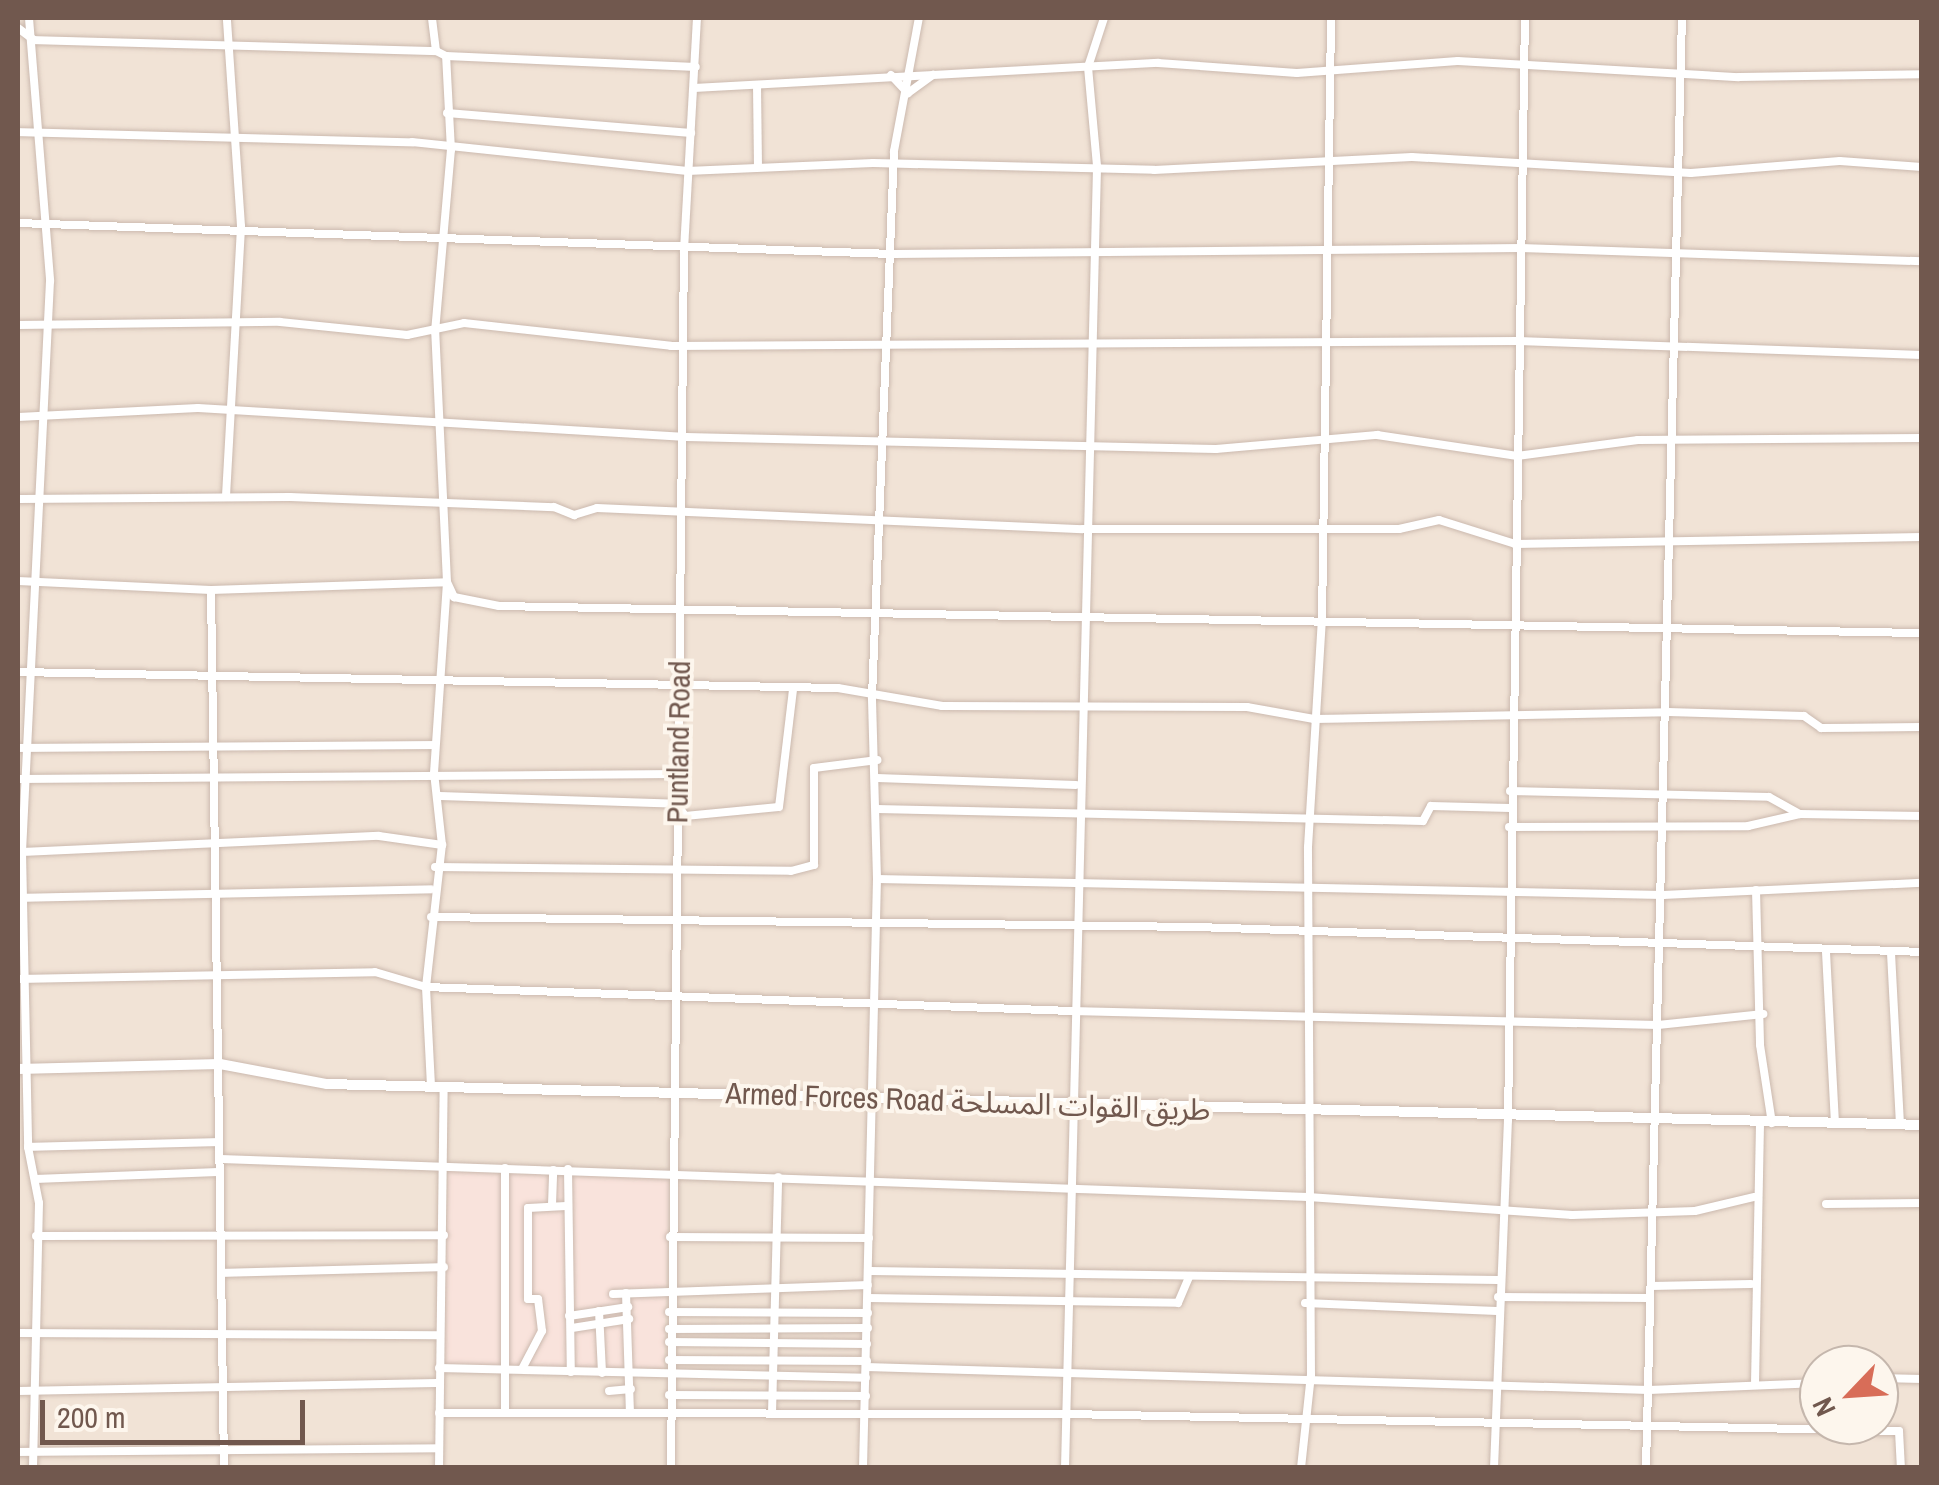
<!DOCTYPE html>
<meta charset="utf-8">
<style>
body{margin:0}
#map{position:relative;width:1939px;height:1485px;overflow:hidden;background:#faf2e7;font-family:"Archivo Narrow","Noto Sans Arabic",sans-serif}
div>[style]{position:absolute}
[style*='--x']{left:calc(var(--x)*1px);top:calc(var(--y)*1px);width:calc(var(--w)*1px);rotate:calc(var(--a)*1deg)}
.residential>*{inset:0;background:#f1e3d6}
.commercial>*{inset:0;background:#f9e3dc}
.roads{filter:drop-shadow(0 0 2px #cbb9ae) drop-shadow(0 0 2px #cbb9ae)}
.street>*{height:8px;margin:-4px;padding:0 4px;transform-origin:4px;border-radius:4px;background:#fff}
.secondary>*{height:10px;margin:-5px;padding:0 5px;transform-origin:5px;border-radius:5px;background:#fff}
span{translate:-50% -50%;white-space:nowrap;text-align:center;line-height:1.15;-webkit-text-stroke:8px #fdf6ed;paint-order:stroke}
.street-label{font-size:30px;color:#71584e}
.frame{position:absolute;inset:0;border:20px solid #71584e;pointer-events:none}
.north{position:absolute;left:1799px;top:1345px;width:100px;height:100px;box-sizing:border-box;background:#fdf6ed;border:2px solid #c5b7ad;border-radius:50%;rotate:245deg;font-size:28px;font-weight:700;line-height:40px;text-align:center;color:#71584e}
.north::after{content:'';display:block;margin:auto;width:35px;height:45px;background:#d86d58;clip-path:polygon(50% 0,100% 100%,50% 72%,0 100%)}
.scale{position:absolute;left:40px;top:1400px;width:265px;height:45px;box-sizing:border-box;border:5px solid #71584e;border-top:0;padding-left:12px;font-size:30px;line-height:35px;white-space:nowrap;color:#71584e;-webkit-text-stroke:8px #fdf6ed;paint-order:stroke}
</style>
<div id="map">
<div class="residential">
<div style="clip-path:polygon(evenodd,18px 18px,1921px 18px,1921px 1467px,18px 1467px,18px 18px,1819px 1365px,1879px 1365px,1879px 1425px,1819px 1425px,1819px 1365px)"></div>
</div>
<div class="commercial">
<div style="clip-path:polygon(448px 1171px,669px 1178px,664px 1370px,444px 1364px)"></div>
</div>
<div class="roads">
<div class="street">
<div style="--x:29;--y:18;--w:264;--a:85.4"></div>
<div style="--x:50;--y:281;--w:572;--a:92.81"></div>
<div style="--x:22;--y:852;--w:295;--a:88.8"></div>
<div style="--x:28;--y:1147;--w:57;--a:78.9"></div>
<div style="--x:39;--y:1203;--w:265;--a:91.3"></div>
<div style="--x:18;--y:28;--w:20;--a:37"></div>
<div style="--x:34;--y:40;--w:402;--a:1.6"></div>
<div style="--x:446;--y:56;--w:250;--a:2.5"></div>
<div style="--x:891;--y:75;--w:25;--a:47"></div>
<div style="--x:908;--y:93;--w:31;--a:-36"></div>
<div style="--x:757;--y:85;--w:81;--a:89.3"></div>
<div style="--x:694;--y:88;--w:465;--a:-3.1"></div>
<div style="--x:1158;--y:63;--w:139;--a:4.1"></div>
<div style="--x:1297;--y:73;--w:161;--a:-4.3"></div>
<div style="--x:1458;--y:61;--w:281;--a:3.3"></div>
<div style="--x:1739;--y:77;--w:183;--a:-0.9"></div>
<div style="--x:447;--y:113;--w:245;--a:4.7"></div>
<div style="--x:18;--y:132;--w:394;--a:1.5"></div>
<div style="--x:412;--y:142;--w:277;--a:6"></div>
<div style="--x:687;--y:171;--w:186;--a:-2.5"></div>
<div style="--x:873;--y:163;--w:281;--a:1.4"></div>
<div style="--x:1154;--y:170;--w:258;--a:-2.9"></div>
<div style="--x:1412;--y:157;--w:279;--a:3.3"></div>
<div style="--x:1691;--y:173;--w:149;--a:-4.6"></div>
<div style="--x:1840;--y:161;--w:82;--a:4.2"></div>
<div style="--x:18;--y:223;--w:877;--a:2.03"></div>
<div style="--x:894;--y:254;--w:627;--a:-0.55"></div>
<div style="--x:1521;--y:248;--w:401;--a:1.9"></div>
<div style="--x:18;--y:325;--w:262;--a:-0.7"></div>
<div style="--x:280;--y:322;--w:128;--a:5.8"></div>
<div style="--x:407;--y:335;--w:58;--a:-11.9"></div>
<div style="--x:464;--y:323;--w:208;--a:6.3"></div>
<div style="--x:671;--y:346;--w:847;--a:-0.34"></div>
<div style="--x:1518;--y:341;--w:404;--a:2"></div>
<div style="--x:18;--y:417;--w:180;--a:-2.9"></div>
<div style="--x:198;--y:408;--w:489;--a:3.4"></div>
<div style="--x:686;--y:437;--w:530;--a:1.3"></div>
<div style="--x:1216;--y:449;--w:162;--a:-5"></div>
<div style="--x:1377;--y:435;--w:142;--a:8.5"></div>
<div style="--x:1517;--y:456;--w:122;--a:-7.5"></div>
<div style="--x:1638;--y:440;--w:284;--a:-0.4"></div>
<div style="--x:226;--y:496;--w:270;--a:-86.8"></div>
<div style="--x:241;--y:226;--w:208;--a:-93.9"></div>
<div style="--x:18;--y:499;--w:272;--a:-0.4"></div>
<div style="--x:290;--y:497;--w:264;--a:2.2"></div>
<div style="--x:554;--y:507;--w:22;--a:22"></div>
<div style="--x:574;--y:515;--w:24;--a:-17"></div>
<div style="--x:597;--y:508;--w:486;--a:2.5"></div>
<div style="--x:1083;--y:529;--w:316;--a:0"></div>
<div style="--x:1399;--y:529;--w:41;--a:-12.7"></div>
<div style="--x:1439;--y:520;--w:80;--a:17.5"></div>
<div style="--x:1515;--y:544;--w:407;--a:-1"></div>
<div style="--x:18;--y:581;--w:193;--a:2.7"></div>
<div style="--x:211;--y:590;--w:236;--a:-1.9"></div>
<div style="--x:447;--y:582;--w:17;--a:65"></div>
<div style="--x:454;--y:597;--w:46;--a:11.3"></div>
<div style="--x:499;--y:606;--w:1423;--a:1.09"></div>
<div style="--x:211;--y:590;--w:878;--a:89.15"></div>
<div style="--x:18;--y:672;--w:820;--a:1.12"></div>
<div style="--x:838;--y:688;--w:106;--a:9.8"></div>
<div style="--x:942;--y:706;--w:305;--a:0.2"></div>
<div style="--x:1247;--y:707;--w:68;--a:10.2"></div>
<div style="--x:1314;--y:719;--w:354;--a:-1.1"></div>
<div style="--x:1668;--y:712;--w:136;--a:1.7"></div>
<div style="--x:1804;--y:716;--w:21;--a:35"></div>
<div style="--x:1821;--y:728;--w:101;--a:-0.6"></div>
<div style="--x:18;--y:748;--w:417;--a:-0.4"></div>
<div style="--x:877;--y:778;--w:199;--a:2"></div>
<div style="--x:18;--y:779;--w:659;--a:-0.43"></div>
<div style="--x:1510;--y:791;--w:259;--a:1.3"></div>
<div style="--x:1769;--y:797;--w:35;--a:29"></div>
<div style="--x:1800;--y:814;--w:122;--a:0.9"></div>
<div style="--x:440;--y:796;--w:237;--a:1.9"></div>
<div style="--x:677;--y:804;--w:14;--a:56"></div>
<div style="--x:685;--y:816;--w:94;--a:-5.5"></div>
<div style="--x:779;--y:807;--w:118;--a:-83.2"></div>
<div style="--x:877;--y:809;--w:546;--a:1.26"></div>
<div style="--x:1423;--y:821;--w:17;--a:-62"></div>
<div style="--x:1431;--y:806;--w:79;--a:1.5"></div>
<div style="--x:1509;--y:827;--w:239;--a:-0.2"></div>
<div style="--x:1748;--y:826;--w:53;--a:-13"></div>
<div style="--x:22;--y:852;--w:357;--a:-2.6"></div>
<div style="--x:379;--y:836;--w:64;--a:8.1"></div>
<div style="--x:435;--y:867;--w:356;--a:0.6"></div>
<div style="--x:791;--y:871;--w:24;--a:-15"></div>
<div style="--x:814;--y:865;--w:97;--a:-90"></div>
<div style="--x:814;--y:768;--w:64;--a:-7.2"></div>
<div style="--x:877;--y:879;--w:786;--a:1.17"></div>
<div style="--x:1663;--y:895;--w:259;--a:-2.7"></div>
<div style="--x:1756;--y:890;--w:155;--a:88.5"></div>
<div style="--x:1760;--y:1045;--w:79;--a:81.3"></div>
<div style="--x:18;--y:898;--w:413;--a:-1.2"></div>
<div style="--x:431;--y:917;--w:766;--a:0.75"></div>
<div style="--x:1197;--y:927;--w:725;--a:1.97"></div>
<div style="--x:1826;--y:952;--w:172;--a:87"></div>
<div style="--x:1891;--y:953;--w:172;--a:87"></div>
<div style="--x:18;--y:979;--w:357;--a:-1.1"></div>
<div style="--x:375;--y:972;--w:53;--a:16.4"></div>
<div style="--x:426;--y:987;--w:645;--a:2.13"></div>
<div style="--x:1071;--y:1011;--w:587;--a:1.37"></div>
<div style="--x:1658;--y:1025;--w:106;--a:-6"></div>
<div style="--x:431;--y:1086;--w:99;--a:-92.9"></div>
<div style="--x:426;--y:987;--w:143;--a:-83.6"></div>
<div style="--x:442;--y:845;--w:72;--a:-96.3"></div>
<div style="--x:434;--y:773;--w:191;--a:-86.1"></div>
<div style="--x:447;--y:582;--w:250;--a:-92.7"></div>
<div style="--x:435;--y:332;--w:183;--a:-85"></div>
<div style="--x:451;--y:150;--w:94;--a:-93"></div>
<div style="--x:446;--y:56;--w:11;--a:-153"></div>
<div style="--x:436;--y:51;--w:33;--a:-97"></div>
<div style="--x:28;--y:1147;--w:189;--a:-1.5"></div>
<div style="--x:221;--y:1159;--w:1088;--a:2"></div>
<div style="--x:1308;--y:1197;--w:265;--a:3.9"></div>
<div style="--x:1572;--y:1215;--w:123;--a:-1.9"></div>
<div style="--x:1695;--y:1211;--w:61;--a:-13.3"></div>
<div style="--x:568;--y:1169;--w:203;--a:89.2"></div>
<div style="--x:35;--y:1179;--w:183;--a:-2.2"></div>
<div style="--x:1826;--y:1204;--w:96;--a:-0.6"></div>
<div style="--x:552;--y:1205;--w:35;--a:-88"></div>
<div style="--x:36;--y:1236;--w:408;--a:-0.1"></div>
<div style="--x:670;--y:1237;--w:199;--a:0.3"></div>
<div style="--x:870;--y:1271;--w:628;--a:0.82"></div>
<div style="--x:222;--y:1273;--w:222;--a:-1.5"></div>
<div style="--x:1651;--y:1286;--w:100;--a:-1.1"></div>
<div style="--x:626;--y:1293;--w:120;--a:88.1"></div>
<div style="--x:613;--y:1294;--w:255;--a:-2"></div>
<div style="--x:1498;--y:1297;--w:151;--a:0.4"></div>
<div style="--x:868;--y:1298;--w:310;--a:0.9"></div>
<div style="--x:1178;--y:1303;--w:28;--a:-67"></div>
<div style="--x:1305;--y:1303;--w:192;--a:2.4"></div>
<div style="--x:599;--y:1311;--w:62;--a:87.2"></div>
<div style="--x:669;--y:1312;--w:199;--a:0.3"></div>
<div style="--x:569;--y:1316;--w:60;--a:-8.7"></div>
<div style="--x:572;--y:1328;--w:58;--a:-9"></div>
<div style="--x:669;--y:1329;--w:199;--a:-0.3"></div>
<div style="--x:18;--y:1333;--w:420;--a:0.3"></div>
<div style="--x:669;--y:1342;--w:198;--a:0.6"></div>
<div style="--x:669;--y:1360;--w:198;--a:0.3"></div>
<div style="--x:866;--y:1367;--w:783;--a:1.68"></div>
<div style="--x:1649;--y:1390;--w:170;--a:-2.4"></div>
<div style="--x:439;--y:1368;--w:427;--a:1.3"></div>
<div style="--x:522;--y:1369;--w:43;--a:-62.2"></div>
<div style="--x:542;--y:1331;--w:32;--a:-97"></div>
<div style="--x:538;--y:1299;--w:10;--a:180"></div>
<div style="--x:528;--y:1299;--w:91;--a:-90"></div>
<div style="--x:528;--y:1208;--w:38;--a:-3"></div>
<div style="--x:1879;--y:1378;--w:43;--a:1.3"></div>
<div style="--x:1755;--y:1384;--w:262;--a:-88.9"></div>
<div style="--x:18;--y:1391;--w:419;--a:-1.1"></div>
<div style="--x:609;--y:1391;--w:22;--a:-5"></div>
<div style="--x:669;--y:1395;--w:197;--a:0.3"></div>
<div style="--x:439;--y:1413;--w:628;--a:0.09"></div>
<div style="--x:1067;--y:1414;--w:832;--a:1.17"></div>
<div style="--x:1899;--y:1431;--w:37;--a:87"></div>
<div style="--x:505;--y:1413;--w:245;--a:-90"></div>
<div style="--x:772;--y:1413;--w:236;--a:-88.5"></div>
<div style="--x:18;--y:1452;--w:421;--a:-0.5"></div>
<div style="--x:439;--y:1468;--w:382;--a:-89.3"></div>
<div style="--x:671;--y:1468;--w:1218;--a:-89.39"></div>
<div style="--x:684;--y:250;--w:232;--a:-86.8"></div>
<div style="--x:863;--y:1468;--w:589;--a:-88.64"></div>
<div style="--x:877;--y:879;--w:182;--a:-91.6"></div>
<div style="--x:872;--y:697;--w:546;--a:-87.69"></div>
<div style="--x:894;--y:151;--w:135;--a:-79.4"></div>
<div style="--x:1065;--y:1468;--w:1302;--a:-88.59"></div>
<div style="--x:1097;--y:166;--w:99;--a:-95.2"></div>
<div style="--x:1088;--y:67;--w:52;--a:-71.9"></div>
<div style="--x:1301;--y:1468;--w:94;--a:-83.9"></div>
<div style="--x:1311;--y:1375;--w:528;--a:-90.33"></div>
<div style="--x:1308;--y:847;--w:227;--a:-86.5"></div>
<div style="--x:1322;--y:620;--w:602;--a:-89.14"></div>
<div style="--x:1494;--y:1468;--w:348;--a:-87.7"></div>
<div style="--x:1508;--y:1120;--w:1102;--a:-89.12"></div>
<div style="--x:1646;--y:1468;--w:1450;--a:-88.58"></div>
</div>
<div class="secondary">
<div style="--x:18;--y:1069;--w:202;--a:-1.4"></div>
<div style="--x:220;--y:1064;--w:109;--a:10.6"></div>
<div style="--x:327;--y:1084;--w:1596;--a:1.47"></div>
</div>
</div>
<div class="street-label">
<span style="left:678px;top:742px;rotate:-89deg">Puntland Road</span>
<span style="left:968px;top:1101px;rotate:2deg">Armed Forces Road طريق القوات المسلحة</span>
</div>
<div class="frame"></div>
<div class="north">N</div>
<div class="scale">200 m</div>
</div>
